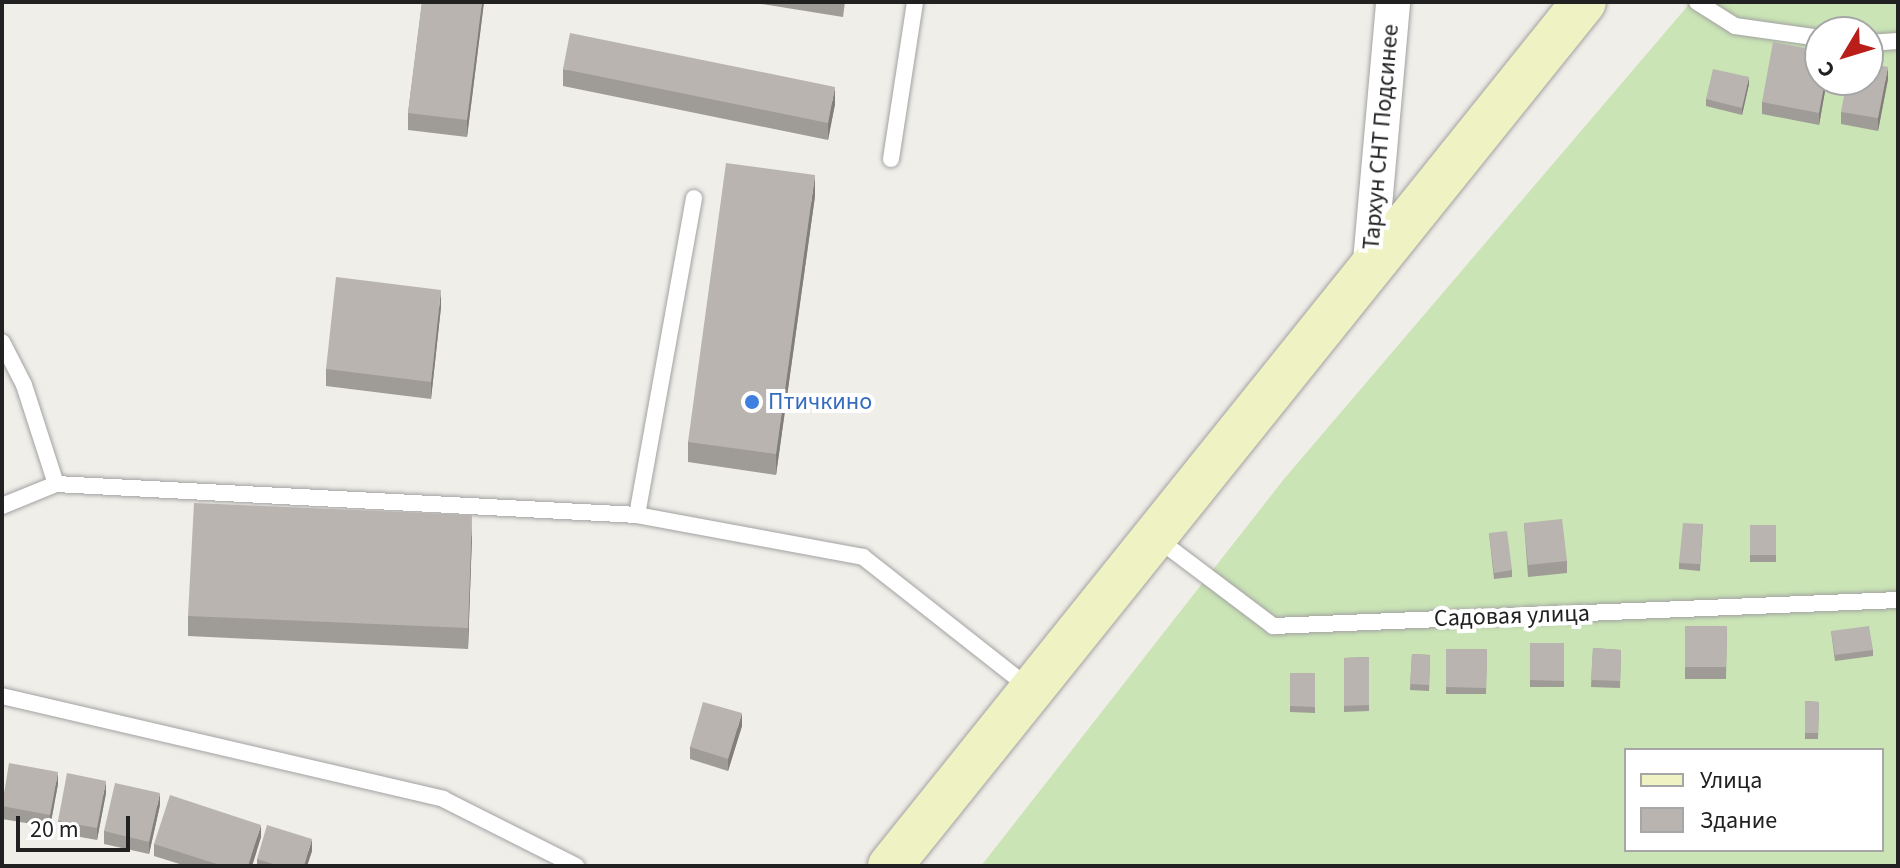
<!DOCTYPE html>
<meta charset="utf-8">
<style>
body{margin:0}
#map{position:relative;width:1900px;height:868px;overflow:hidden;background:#f0eee9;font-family:"Source Sans 3",sans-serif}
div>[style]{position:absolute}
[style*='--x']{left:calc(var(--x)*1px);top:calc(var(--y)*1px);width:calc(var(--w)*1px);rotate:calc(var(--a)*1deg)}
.grass>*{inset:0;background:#cae4b5}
.roads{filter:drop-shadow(0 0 2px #a2a2a2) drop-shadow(0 0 2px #a2a2a2)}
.lane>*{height:16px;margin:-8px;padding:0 8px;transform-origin:8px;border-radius:8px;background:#fff}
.street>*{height:34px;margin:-17px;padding:0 17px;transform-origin:17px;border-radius:17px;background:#fff}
.secondary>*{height:44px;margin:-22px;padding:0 22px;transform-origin:22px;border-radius:22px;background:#eff3c4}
.wall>*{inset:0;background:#9f9b96}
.shaded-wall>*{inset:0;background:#827e7a}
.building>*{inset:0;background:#b9b4af}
.dots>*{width:22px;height:22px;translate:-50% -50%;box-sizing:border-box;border:4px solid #fff;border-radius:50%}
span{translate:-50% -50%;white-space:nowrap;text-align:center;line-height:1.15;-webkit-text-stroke:8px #fff;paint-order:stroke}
.street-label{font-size:24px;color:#212121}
.shop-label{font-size:24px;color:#366cbe}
.left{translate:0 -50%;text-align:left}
.frame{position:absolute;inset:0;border:4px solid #212121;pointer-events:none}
.legend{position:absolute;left:1624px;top:748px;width:260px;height:104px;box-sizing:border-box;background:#fff;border:2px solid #a6a6a6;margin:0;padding:10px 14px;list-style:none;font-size:24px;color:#212121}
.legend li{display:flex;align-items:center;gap:16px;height:40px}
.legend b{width:40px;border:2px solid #a6a6a6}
.north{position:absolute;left:1804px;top:16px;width:80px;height:80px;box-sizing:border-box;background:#fff;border:2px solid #a6a6a6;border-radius:50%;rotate:232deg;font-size:22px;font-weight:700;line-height:32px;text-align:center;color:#212121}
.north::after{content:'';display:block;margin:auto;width:28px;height:36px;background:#b91e19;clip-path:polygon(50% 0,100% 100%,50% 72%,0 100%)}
.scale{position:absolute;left:16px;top:816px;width:114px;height:36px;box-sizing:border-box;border:4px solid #212121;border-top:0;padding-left:10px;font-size:24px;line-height:28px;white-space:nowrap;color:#212121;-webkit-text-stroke:6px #fff;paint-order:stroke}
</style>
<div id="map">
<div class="grass">
<div style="clip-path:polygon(evenodd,1691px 2px,1898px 2px,1898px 866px,981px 866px,1284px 479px,1691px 2px,1820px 32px,1868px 32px,1868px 80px,1820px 80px,1820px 32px,1691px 2px,1626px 750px,1882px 750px,1882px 850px,1626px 850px,1626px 750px)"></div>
</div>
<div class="roads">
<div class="lane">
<div style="--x:1697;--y:2;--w:45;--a:32.3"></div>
<div style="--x:1735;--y:26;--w:86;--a:8"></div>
<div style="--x:1868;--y:43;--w:30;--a:-4"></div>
<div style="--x:891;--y:159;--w:159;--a:-81.3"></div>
<div style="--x:2;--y:342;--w:48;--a:62.9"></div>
<div style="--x:24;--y:385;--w:104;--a:72.1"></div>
<div style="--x:2;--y:506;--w:58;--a:-22.2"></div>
<div style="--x:56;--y:484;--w:582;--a:3.05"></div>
<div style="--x:637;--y:515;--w:230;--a:10.5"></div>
<div style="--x:863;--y:557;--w:214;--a:38.2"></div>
<div style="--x:637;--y:515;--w:322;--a:-79.8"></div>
<div style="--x:1155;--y:537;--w:148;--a:37"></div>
<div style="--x:1273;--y:626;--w:626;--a:-2.38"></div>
<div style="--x:2;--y:696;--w:453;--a:13.1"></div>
<div style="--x:443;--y:799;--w:149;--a:26.7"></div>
</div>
<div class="street">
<div style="--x:1369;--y:273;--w:272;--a:-84.9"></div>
</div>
<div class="secondary">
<div style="--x:890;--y:866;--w:1108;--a:-51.23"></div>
</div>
</div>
<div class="wall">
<div style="clip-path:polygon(422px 2px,484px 2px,467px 137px,408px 130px,408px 113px)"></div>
<div style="clip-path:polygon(749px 2px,845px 2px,843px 17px)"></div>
<div style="clip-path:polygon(563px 69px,835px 104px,828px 140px,563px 86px)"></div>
<div style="clip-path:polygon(1888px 79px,1878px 131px,1841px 124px,1841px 112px)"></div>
<div style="clip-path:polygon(1820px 80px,1827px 80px,1819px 125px,1762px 114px,1762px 102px)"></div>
<div style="clip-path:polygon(1749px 84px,1742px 115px,1706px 106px,1706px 99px)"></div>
<div style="clip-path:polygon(815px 196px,776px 475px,688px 462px,688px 442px)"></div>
<div style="clip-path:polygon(441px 307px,431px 399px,326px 386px,326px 369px)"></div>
<div style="clip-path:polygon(1524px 523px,1567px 561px,1567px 573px,1528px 577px)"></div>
<div style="clip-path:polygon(1703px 524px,1700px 571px,1679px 569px,1679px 563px)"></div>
<div style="clip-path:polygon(1750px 525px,1776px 525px,1776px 562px,1750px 562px)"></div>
<div style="clip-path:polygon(1489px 533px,1512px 570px,1512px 577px,1494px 579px)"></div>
<div style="clip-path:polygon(472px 536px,468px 649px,188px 636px,188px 616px)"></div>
<div style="clip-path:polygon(1685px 626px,1727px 626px,1726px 679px,1685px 679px)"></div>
<div style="clip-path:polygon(1831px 631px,1873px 650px,1873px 656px,1835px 661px)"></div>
<div style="clip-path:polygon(1530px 643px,1564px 643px,1564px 687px,1530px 687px)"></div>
<div style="clip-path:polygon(1593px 648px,1621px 650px,1620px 688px,1591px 687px)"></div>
<div style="clip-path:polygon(1446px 649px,1487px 649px,1486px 694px,1446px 694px)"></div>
<div style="clip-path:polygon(1412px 654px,1430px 655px,1429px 691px,1410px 690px)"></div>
<div style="clip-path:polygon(1369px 657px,1369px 711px,1344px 712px,1344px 658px)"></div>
<div style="clip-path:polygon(1290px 673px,1315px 673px,1315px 713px,1290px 712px)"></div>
<div style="clip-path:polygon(1805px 701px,1819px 702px,1818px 739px,1805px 739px)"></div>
<div style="clip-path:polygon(742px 726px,728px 771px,690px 759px,690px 747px)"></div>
<div style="clip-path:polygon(58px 784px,50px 827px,2px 819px,2px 803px)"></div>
<div style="clip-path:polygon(106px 793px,97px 840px,58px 833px,58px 821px)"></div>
<div style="clip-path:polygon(160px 805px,149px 854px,104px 844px,104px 831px)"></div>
<div style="clip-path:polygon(261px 837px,252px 866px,186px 866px,154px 856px,154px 844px)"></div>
<div style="clip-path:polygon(312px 851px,307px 866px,257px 866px,257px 859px)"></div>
</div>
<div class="shaded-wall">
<div style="clip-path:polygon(482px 2px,484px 2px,467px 137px,467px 120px)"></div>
<div style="clip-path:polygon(1888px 67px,1888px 79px,1878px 131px,1878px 118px)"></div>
<div style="clip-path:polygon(1749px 77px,1749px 84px,1742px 115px,1742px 108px)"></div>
<div style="clip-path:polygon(1825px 80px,1827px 80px,1819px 125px,1819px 113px)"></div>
<div style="clip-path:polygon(835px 87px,835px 104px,828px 140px,828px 123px)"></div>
<div style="clip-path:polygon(815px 175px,815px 196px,776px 475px,776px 454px)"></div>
<div style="clip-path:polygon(441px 290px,441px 307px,431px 399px,431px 382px)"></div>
<div style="clip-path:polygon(472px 515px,472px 536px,468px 649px,468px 628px)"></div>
<div style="clip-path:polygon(742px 713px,742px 726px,728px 771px,728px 759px)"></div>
<div style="clip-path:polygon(58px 772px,58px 784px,50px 827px,50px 815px)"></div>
<div style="clip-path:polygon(106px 781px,106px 793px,97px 840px,97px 828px)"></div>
<div style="clip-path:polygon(160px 793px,160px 805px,149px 854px,149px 842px)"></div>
<div style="clip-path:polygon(261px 825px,261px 837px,252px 866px,248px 866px)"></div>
<div style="clip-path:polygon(312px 839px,312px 851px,307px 866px,304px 866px)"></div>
</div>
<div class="building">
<div style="clip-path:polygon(422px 2px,482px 2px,467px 120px,408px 113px)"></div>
<div style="clip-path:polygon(570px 33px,835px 87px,828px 123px,563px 69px)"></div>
<div style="clip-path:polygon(1773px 42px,1820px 51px,1820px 80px,1825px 80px,1819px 113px,1762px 102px)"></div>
<div style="clip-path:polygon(1868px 63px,1888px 67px,1878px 118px,1841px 112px,1847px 80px,1868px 80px)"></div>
<div style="clip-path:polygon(1713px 69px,1749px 77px,1742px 108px,1706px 99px)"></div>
<div style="clip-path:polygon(726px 163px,815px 175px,776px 454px,688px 442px)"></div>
<div style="clip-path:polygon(336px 277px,441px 290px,431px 382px,326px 369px)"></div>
<div style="clip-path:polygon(194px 503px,472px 515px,468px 628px,188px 616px)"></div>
<div style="clip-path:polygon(1562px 519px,1567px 561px,1528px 565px,1524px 523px)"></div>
<div style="clip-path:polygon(1683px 523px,1703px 524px,1700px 564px,1679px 563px)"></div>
<div style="clip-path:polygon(1750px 525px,1776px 525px,1776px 555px,1750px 555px)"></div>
<div style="clip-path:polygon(1507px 531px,1512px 570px,1494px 573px,1489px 533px)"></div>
<div style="clip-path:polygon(1685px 626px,1727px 626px,1726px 667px,1685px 667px)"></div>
<div style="clip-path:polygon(1869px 626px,1873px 650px,1835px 655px,1831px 631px)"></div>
<div style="clip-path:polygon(1530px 643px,1564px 643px,1564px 681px,1530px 680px)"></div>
<div style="clip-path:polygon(1593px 648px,1621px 650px,1620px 681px,1591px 680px)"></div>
<div style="clip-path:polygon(1446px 649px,1487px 649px,1486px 688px,1446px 687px)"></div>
<div style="clip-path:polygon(1412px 654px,1430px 655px,1429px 685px,1410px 684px)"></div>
<div style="clip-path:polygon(1369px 657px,1369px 705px,1344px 706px,1344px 658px)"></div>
<div style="clip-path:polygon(1290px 673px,1315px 673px,1315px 707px,1290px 706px)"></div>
<div style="clip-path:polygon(1805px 701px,1819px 702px,1818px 733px,1805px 733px)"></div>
<div style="clip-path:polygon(703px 702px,742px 713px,728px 759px,690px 747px)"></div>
<div style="clip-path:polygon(9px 763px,58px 772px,50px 815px,2px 806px)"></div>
<div style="clip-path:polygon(67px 773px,106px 781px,97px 828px,58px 821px)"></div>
<div style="clip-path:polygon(115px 783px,160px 793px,149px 842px,104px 831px)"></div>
<div style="clip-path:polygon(170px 795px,261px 825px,248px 866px,223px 866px,154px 844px)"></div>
<div style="clip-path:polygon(267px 825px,312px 839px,304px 866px,279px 866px,257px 859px)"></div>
</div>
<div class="dots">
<div style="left:752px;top:402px;background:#3f7fe0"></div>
</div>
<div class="street-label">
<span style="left:1381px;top:137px;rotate:-85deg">Тархун СНТ Подсинее</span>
<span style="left:1512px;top:616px;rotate:-2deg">Садовая улица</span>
</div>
<div class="shop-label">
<span class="left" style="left:768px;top:402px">Птичкино</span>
</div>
<div class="frame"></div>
<ul class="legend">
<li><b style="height:10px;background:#eff3c4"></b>Улица</li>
<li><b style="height:22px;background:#b9b4af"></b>Здание</li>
</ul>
<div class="north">С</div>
<div class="scale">20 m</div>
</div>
